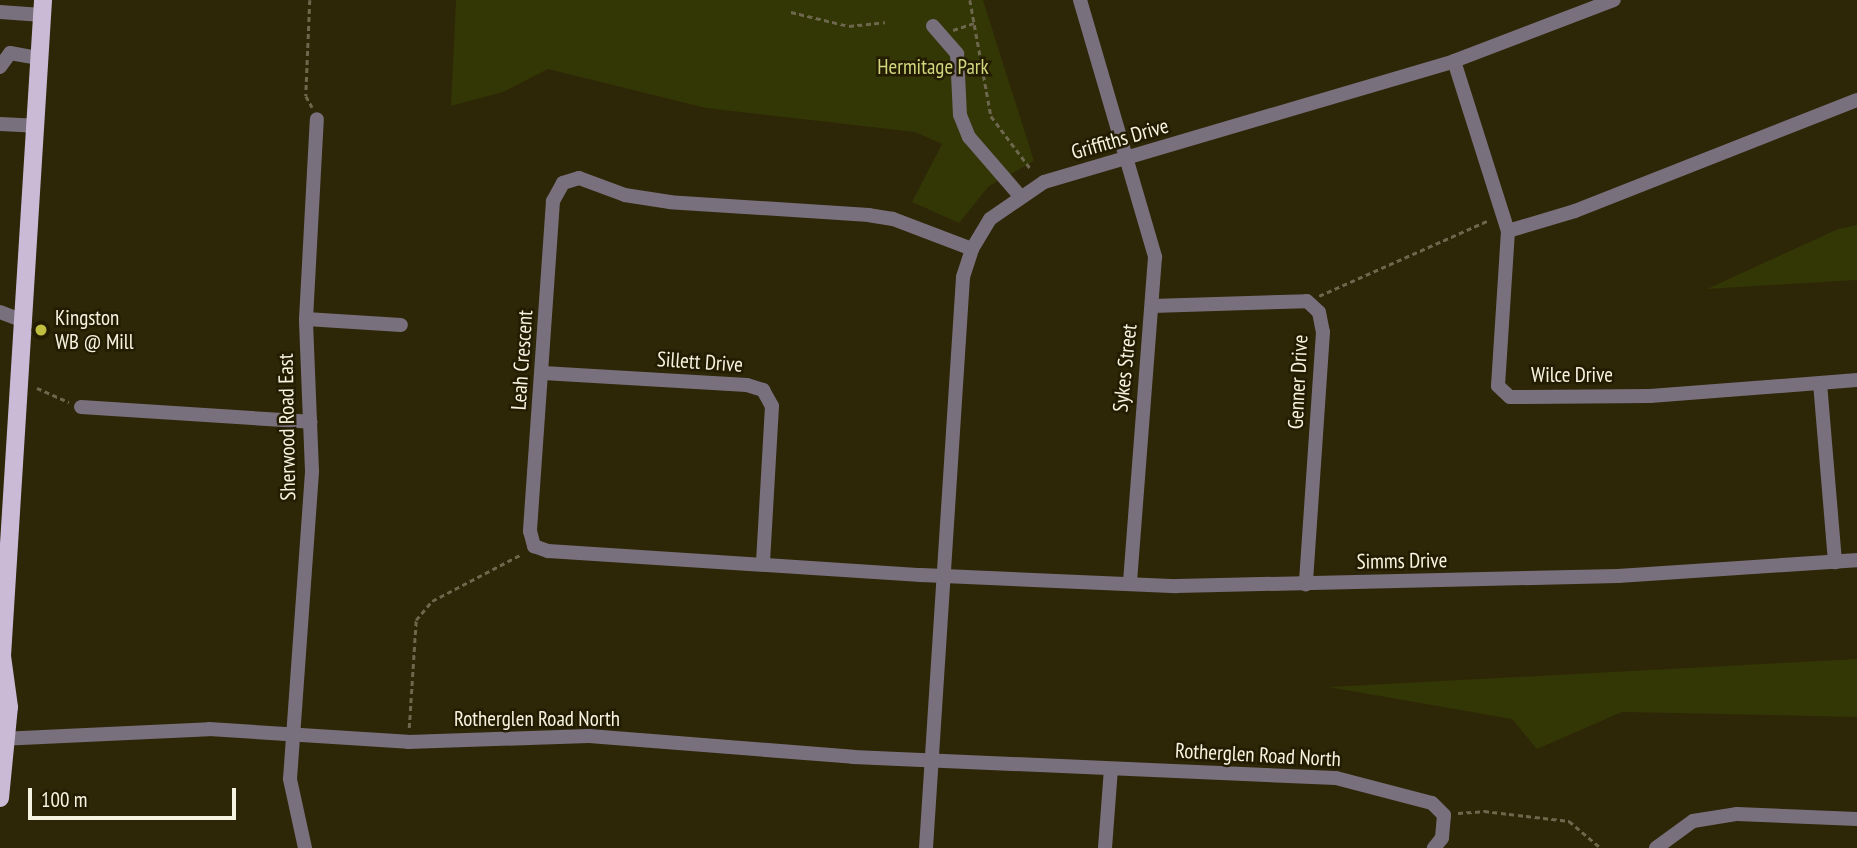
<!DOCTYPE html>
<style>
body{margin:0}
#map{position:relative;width:1857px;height:848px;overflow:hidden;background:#2d2607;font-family:"PT Sans Narrow",sans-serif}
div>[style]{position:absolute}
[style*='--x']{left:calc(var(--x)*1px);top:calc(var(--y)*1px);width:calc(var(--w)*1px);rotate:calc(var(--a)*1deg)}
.green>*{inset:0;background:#333605}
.path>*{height:2.5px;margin-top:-1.25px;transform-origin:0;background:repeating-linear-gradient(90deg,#6d674d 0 5px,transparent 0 8.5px)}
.minor>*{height:14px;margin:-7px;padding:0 7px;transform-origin:7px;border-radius:7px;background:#78707d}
.major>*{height:18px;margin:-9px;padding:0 9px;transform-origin:9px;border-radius:9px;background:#cabad5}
.dots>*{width:19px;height:19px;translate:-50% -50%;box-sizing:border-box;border:4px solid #241c00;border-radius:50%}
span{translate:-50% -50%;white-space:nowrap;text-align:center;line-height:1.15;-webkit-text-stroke:5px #241c00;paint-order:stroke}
.park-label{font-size:21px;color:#cfd67d}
.street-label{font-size:21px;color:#f7f3e1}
.poi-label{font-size:21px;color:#f7f3e1}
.left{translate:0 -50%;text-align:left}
.scale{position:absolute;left:28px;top:788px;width:208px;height:32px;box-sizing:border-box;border:4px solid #f7f3e1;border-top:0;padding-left:9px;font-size:21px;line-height:24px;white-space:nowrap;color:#f7f3e1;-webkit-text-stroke:5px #241c00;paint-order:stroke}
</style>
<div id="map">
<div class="green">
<div style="clip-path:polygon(456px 0,983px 0,1034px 161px,989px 186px,959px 223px,912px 202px,942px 144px,915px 132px,706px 108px,548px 69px,503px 92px,451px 106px)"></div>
<div style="clip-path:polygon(1857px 225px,1857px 280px,1707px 289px,1838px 229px)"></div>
<div style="clip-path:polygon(1857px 659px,1857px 717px,1622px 712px,1537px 749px,1512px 719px,1328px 687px)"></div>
</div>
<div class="path">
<div style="--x:310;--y:0;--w:96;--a:92.4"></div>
<div style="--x:306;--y:96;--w:13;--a:61"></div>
<div style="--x:970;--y:0;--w:118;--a:79.7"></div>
<div style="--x:991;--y:116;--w:65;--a:53.1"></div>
<div style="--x:791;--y:12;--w:60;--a:13.6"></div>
<div style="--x:849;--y:26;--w:36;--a:-6"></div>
<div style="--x:953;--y:30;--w:22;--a:-18"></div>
<div style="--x:1319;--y:296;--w:186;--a:-24.1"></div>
<div style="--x:37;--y:388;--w:35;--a:24"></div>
<div style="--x:409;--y:728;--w:108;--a:-86.3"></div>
<div style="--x:416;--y:620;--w:25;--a:-50"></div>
<div style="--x:432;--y:601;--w:102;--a:-27.6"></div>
<div style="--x:1458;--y:813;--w:26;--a:-4"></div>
<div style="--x:1484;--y:811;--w:86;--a:6.7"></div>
<div style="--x:1569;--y:821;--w:42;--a:40.2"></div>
</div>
<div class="minor">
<div style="--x:1080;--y:0;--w:268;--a:73.7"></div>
<div style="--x:1155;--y:257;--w:328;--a:94.4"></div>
<div style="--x:0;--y:12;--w:42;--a:4.1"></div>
<div style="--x:933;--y:26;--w:37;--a:49"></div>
<div style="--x:957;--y:54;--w:61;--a:87.2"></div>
<div style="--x:960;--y:115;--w:24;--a:68"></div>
<div style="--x:969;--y:137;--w:77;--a:49.2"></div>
<div style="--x:1454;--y:61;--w:178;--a:72.4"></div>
<div style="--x:1508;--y:231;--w:155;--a:93.7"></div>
<div style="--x:1498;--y:386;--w:16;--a:43"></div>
<div style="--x:1510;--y:397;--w:140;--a:-0.4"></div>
<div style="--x:1650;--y:396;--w:208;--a:-4.4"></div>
<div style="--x:0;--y:67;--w:17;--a:-54"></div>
<div style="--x:10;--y:53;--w:29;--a:10"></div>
<div style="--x:0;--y:124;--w:35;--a:3"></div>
<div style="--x:1508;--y:231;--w:70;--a:-16.6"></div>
<div style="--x:1575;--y:211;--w:303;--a:-21.5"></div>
<div style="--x:972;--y:249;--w:85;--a:-159.2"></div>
<div style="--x:893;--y:219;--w:24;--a:-171"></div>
<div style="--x:869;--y:215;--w:199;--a:-176.3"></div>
<div style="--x:670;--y:202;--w:46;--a:-171.2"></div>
<div style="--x:625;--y:195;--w:49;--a:-159.7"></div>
<div style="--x:579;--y:178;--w:17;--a:163"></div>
<div style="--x:563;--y:183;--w:21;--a:119"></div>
<div style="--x:553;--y:201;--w:331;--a:94"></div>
<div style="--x:530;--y:531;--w:16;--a:75"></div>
<div style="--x:534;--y:546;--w:15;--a:20"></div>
<div style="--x:548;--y:551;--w:374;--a:3.7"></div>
<div style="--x:921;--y:575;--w:256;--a:2.5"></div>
<div style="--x:1177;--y:586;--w:441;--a:-1.3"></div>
<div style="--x:1618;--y:576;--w:240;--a:-3.8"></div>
<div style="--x:1152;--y:306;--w:155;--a:-1.8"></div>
<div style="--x:1307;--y:301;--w:16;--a:43"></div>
<div style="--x:1319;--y:312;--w:20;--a:79"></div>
<div style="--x:1323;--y:332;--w:253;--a:93.9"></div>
<div style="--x:0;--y:312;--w:26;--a:21"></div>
<div style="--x:306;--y:319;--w:95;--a:3.6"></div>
<div style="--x:543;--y:373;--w:204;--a:3.4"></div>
<div style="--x:747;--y:385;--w:17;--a:17"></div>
<div style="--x:763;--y:390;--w:18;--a:61"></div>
<div style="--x:772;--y:406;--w:156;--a:93.3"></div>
<div style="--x:1820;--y:383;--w:180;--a:85.2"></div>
<div style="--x:81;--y:407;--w:230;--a:3.7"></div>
<div style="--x:0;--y:739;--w:209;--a:-2.7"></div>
<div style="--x:209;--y:729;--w:199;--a:3.7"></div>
<div style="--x:408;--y:742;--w:181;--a:-1.9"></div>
<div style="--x:589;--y:736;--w:265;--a:4.5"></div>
<div style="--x:853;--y:757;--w:483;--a:2.5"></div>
<div style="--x:1336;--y:778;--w:99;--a:14.6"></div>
<div style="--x:1432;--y:803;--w:17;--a:45"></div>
<div style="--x:1444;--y:815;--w:23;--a:95"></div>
<div style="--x:1442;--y:838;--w:13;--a:129"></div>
<div style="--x:305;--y:848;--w:71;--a:-102.3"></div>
<div style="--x:290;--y:779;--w:309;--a:-85.9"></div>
<div style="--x:312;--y:471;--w:152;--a:-92.3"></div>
<div style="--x:306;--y:319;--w:200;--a:-86.9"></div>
<div style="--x:926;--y:848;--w:572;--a:-86.29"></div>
<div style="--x:963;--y:277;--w:29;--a:-72"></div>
<div style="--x:972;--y:249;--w:35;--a:-59"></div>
<div style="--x:990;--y:219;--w:65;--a:-34.4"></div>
<div style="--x:1044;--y:182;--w:427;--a:-16.4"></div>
<div style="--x:1454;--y:61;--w:171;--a:-20.9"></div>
<div style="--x:1105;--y:848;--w:79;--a:-85.7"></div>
<div style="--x:1656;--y:848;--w:46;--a:-36.1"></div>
<div style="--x:1693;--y:821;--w:45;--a:-9"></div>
<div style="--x:1737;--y:814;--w:120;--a:2.4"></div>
</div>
<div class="major">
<div style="--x:0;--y:798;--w:91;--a:-84.4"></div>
<div style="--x:9;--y:707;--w:51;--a:-97.8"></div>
<div style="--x:2;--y:656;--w:657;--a:-86.42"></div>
</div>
<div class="dots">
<div style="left:41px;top:330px;background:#bfbe41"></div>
</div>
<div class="park-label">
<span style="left:933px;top:67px">Hermitage Park</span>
</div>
<div class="street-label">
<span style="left:1120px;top:139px;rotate:-16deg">Griffiths Drive</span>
<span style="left:522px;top:360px;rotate:-86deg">Leah Crescent</span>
<span style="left:700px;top:362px;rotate:4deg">Sillett Drive</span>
<span style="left:1125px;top:368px;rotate:-84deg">Sykes Street</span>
<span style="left:1572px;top:375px">Wilce Drive</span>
<span style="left:1298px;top:382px;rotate:-87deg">Genner Drive</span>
<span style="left:287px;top:427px;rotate:-91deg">Sherwood Road East</span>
<span style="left:1402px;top:561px;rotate:-1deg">Simms Drive</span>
<span style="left:537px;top:719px">Rotherglen Road North</span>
<span style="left:1258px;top:755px;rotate:3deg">Rotherglen Road North</span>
</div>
<div class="poi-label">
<span class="left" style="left:55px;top:330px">Kingston<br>WB @ Mill</span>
</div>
<div class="scale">100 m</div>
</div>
